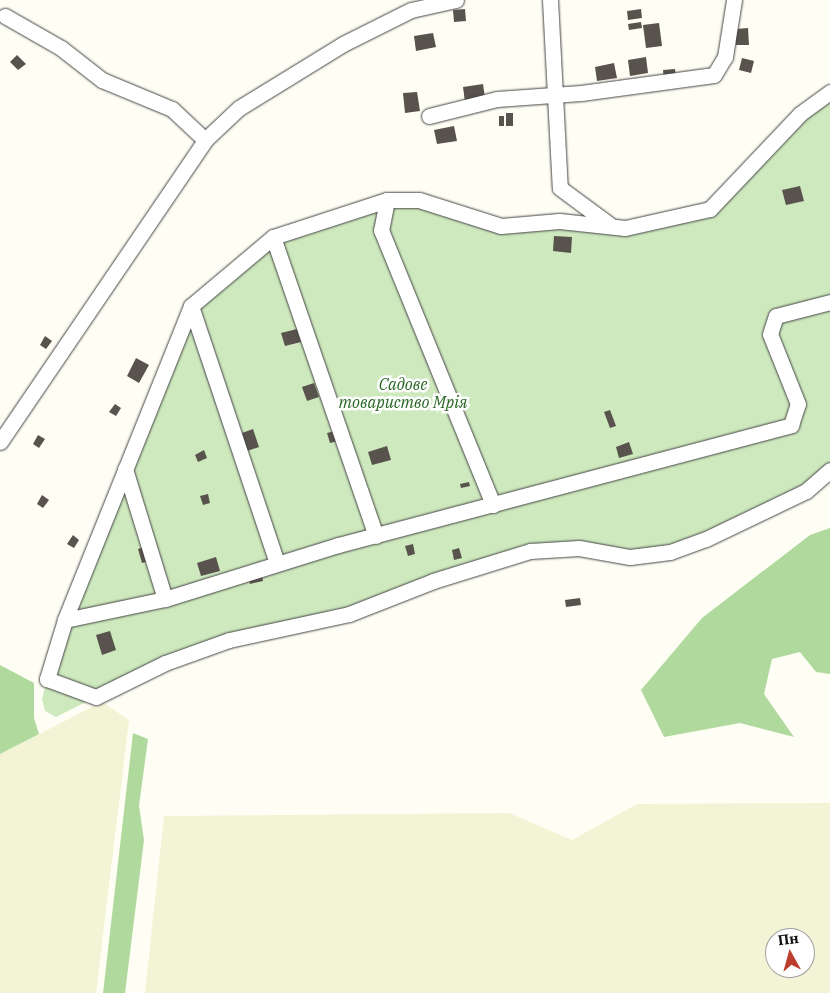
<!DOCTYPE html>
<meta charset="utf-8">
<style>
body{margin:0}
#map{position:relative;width:830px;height:993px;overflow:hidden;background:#fffef4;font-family:"IBM Plex Serif",serif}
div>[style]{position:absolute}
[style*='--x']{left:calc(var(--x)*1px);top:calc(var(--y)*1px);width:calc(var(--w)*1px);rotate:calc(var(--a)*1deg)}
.farmland>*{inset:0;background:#f2f4d5}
.green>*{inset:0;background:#cee9be}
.forest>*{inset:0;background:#b0d99e}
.building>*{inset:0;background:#59534d}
.roads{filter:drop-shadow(0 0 1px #444) drop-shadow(0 0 1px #444)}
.minor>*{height:15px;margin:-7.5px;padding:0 7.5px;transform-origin:7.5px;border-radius:7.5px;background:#fff}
span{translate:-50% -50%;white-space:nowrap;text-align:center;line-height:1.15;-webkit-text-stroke:5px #fff;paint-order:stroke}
.park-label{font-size:16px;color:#266722;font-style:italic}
.north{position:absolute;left:765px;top:928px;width:50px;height:50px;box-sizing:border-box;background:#fff;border:1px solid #a0a0a0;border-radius:50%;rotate:353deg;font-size:14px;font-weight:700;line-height:20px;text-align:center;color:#111}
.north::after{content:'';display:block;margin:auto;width:18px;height:22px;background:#bc3c2d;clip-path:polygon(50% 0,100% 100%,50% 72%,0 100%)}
</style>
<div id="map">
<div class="farmland">
<div style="clip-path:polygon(102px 702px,129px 720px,96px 993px,0 993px,0 754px)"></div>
<div style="clip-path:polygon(evenodd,830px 803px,830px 993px,145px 993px,164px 816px,509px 813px,572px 840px,637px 804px,830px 803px,775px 938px,805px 938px,805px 968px,775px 968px,775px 938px)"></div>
</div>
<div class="green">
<div style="clip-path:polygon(830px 96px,830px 470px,806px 491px,670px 552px,530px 551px,349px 614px,229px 640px,132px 679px,56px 717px,45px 711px,42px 699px,47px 679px,191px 306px,273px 237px,387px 200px,501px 226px,625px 228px,710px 209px)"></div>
</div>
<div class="forest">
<div style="clip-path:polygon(830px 528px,830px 674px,816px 672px,800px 652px,772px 659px,764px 694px,794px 737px,740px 723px,664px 737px,641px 690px,702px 618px,810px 535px)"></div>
<div style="clip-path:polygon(0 665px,34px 683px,34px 718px,39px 734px,0 754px)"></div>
<div style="clip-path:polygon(133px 733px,148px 739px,139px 806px,144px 840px,125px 993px,103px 993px)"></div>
</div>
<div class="building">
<div style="clip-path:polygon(465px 9px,466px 21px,454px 22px,453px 10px)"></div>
<div style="clip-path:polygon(641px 9px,642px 18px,628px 20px,627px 11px)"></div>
<div style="clip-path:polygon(641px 22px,642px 28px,629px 30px,628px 24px)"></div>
<div style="clip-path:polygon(659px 23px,662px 46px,646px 48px,643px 25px)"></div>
<div style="clip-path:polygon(748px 28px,749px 45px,736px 45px,736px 29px)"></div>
<div style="clip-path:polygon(433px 33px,436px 47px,416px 51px,414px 36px)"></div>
<div style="clip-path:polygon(17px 55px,26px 64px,18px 70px,10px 62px)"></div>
<div style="clip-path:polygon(646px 57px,648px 73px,630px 76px,628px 60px)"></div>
<div style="clip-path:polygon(742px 58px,754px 61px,751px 73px,739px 70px)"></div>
<div style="clip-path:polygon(614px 63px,617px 78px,597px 81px,595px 67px)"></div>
<div style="clip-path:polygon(675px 69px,676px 78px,664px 80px,663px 70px)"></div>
<div style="clip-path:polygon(483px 84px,485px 98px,465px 102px,463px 87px)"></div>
<div style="clip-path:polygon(417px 92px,420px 111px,405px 113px,403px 93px)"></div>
<div style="clip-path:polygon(506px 113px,513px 113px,513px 126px,506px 126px)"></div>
<div style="clip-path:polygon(499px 116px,504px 116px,504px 126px,499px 126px)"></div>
<div style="clip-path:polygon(454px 126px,457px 141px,437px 144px,434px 130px)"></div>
<div style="clip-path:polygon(800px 186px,804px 201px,786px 205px,782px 190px)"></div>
<div style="clip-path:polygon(554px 236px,572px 237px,571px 253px,553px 251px)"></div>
<div style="clip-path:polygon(297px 329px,301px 342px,285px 346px,281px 333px)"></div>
<div style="clip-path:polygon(45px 336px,52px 341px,46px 349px,40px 345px)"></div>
<div style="clip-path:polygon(136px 358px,149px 365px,139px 383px,127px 376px)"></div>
<div style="clip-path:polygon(314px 383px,319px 397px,307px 401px,302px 387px)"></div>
<div style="clip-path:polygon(115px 404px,121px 408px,116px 416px,109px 412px)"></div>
<div style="clip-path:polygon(610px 410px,616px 426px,610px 428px,604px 412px)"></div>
<div style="clip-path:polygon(253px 429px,259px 447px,247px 451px,242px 433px)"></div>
<div style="clip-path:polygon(335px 431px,338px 441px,330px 443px,327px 433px)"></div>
<div style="clip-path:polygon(38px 435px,45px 439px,39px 448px,33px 444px)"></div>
<div style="clip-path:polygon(629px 442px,633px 454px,619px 458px,616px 447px)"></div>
<div style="clip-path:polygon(387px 446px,391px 460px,372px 465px,368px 452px)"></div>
<div style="clip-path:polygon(204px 450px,207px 458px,198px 462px,195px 455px)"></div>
<div style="clip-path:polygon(469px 482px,470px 486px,461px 488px,460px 484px)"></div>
<div style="clip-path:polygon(208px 494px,210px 503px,203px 505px,200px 496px)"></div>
<div style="clip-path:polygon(42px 495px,49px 500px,43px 508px,37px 504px)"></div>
<div style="clip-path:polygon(73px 535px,79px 540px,74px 548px,67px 544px)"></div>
<div style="clip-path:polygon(413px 544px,415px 554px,408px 556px,405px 546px)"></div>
<div style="clip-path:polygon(144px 547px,149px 561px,142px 563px,138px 549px)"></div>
<div style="clip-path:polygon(459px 548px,462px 558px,454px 560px,452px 550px)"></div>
<div style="clip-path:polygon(216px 557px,220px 571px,201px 576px,197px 563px)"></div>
<div style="clip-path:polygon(262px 575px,263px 581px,250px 584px,249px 578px)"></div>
<div style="clip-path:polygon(580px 598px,581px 605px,566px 607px,565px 600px)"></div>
<div style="clip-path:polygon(110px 631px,116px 650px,102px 655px,96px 635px)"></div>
</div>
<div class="roads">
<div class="minor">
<div style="--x:550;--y:0;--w:188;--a:87"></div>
<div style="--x:560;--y:188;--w:62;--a:36.5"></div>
<div style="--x:5;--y:16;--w:64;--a:29.7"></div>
<div style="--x:61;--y:48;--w:52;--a:38"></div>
<div style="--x:102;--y:80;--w:76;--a:22.5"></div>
<div style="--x:172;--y:109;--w:45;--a:43.2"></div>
<div style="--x:830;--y:92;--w:37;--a:144"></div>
<div style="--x:800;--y:114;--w:131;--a:133.5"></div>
<div style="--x:710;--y:209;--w:87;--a:167.4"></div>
<div style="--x:625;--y:228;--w:66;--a:-173.9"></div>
<div style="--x:559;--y:221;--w:58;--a:175.1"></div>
<div style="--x:501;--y:226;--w:86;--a:-162.4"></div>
<div style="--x:419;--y:200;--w:32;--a:180"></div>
<div style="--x:387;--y:200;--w:120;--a:162"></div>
<div style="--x:273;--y:237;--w:107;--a:139.9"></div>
<div style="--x:191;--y:306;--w:338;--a:111.9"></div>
<div style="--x:65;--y:620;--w:62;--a:107"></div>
<div style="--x:47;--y:679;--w:52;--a:20.2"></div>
<div style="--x:96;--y:697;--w:77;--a:-26.2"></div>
<div style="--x:165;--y:663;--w:68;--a:-19.8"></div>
<div style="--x:229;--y:640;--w:123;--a:-12.2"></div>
<div style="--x:349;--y:614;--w:90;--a:-21.4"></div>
<div style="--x:433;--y:581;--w:102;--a:-17.2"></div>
<div style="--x:530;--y:551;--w:49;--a:-3.5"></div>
<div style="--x:579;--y:548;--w:52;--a:10"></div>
<div style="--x:630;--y:557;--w:40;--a:-7.1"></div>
<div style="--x:670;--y:552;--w:38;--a:-20"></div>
<div style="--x:706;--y:539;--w:111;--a:-25.6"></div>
<div style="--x:806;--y:491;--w:32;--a:-41"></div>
<div style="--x:429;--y:116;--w:70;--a:-14"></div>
<div style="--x:497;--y:99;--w:84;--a:-4.1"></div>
<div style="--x:581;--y:93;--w:134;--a:-7.7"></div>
<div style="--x:714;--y:75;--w:21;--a:-59"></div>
<div style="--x:725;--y:57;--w:58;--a:-81"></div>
<div style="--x:387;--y:200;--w:31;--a:101"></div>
<div style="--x:381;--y:230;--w:297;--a:67.8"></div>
<div style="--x:273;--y:237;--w:316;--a:71"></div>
<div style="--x:191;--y:306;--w:271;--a:71.5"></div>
<div style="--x:0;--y:442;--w:365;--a:-55.8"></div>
<div style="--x:205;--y:140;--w:47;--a:-43.3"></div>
<div style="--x:239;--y:108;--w:122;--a:-31.6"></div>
<div style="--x:343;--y:44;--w:76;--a:-26.6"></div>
<div style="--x:411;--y:10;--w:46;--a:-12.5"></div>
<div style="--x:125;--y:469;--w:136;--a:72.9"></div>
<div style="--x:65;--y:620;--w:102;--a:-11.9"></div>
<div style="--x:165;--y:599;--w:181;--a:-17.3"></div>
<div style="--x:338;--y:545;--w:469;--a:-14.8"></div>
<div style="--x:791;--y:425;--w:22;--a:-72"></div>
<div style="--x:798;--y:404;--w:75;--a:-111.8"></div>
<div style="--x:770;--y:334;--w:19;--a:-72"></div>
<div style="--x:776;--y:316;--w:56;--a:-14.5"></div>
</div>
</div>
<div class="park-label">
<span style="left:403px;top:393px">Садове<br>товариство Мрія</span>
</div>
<div class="north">Пн</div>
</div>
